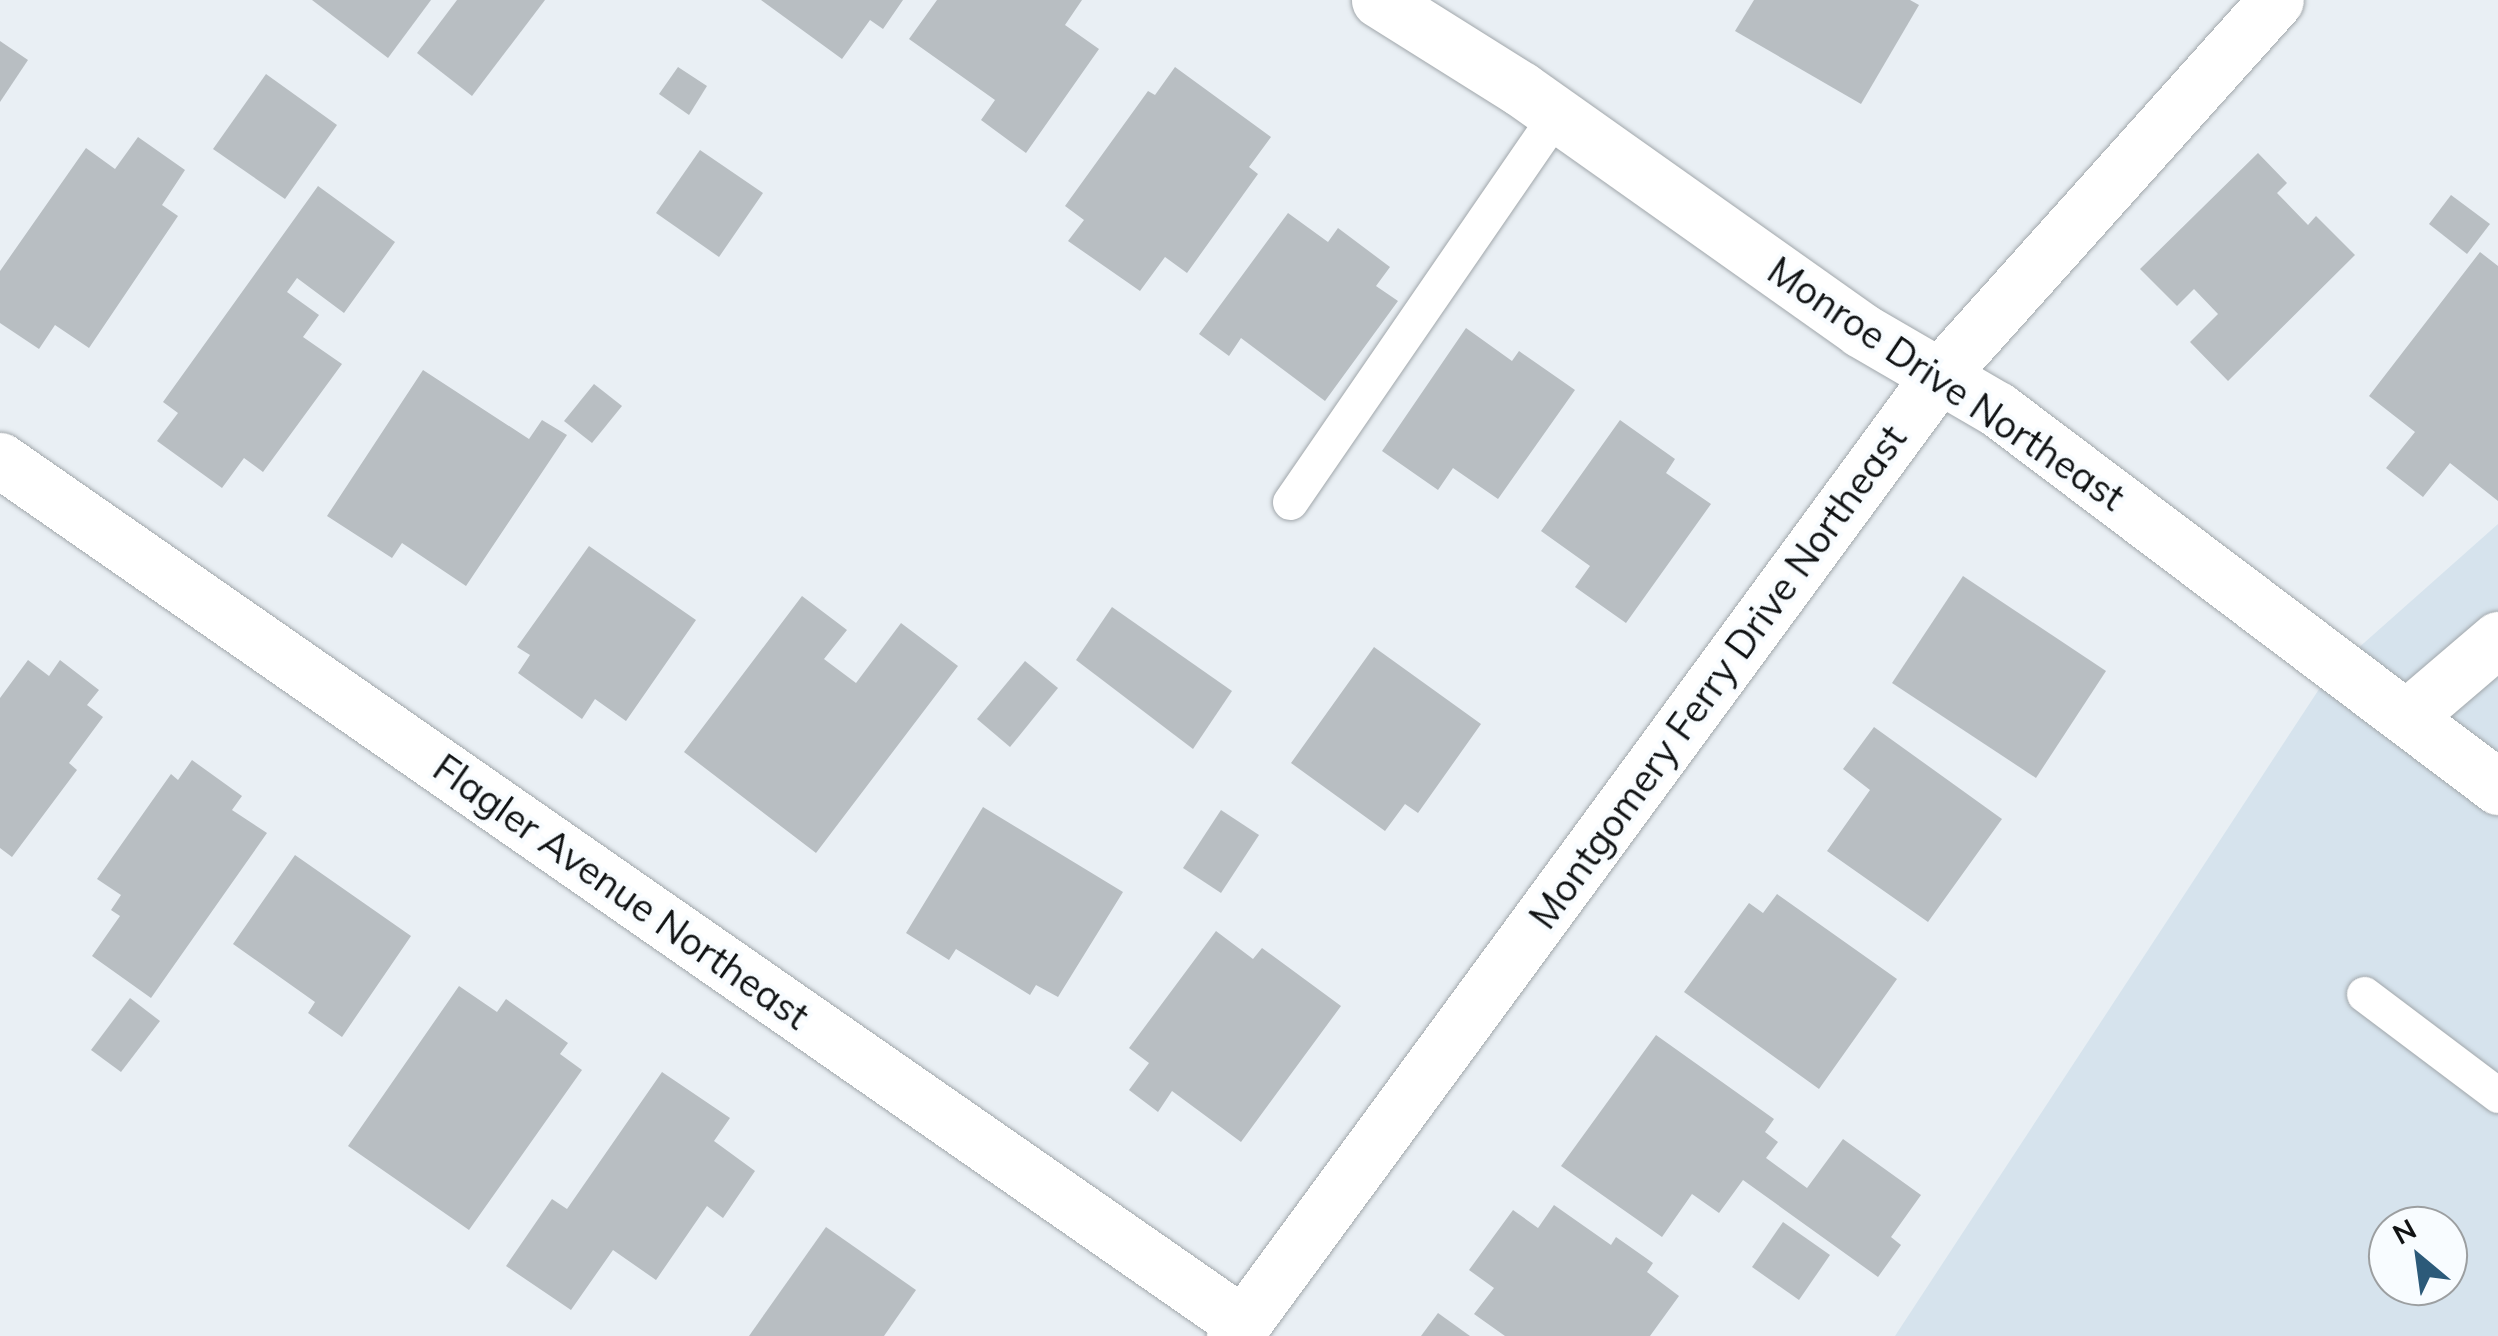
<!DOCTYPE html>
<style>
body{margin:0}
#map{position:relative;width:2498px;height:1336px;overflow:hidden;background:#e9eff4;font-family:Mulish,sans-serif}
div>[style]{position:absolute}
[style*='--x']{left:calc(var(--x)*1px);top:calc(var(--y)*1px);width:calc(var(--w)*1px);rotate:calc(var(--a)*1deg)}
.built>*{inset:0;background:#d6e3ed}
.building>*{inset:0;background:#b8bec2}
.roads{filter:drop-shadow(0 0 2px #a1a7ab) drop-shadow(0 0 2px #a1a7ab)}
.lane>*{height:35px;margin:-17.5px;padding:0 17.5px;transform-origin:17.5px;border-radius:17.5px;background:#fff}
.street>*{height:55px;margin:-27.5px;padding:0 27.5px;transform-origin:27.5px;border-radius:27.5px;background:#fff}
.secondary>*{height:55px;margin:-27.5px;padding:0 27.5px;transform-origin:27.5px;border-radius:27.5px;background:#fff}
span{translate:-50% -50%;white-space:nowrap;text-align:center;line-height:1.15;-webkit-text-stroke:8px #f8fcff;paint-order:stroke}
.street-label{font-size:38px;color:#111314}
.north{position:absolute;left:2368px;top:1206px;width:100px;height:100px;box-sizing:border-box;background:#f8fcff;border:2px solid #9c9fa1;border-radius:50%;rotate:331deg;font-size:28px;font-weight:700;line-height:40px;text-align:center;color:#111314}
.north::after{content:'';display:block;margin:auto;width:35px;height:45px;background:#2c5a79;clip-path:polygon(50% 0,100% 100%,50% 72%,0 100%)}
</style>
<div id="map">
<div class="built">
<div style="clip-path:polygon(evenodd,2498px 524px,2498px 1336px,1895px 1336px,2329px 674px,2498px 524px,2388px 1226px,2448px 1226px,2448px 1286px,2388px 1286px,2388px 1226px)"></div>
</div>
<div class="building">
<div style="clip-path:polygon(312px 0,431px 0,388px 58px)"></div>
<div style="clip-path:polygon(457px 0,545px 0,472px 96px,417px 53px)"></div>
<div style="clip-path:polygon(761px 0,903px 0,883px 29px,870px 20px,842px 59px)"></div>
<div style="clip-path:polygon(937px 0,1082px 0,1065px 25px,1099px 49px,1026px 153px,981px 120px,995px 100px,909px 39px)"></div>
<div style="clip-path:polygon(1754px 0,1910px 0,1919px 5px,1861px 104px,1735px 31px)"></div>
<div style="clip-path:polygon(0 41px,28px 60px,0 102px)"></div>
<div style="clip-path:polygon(678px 67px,707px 86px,689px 115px,659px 94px)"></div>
<div style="clip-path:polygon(1175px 67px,1271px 137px,1249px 167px,1258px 174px,1187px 273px,1165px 257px,1140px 291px,1068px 241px,1084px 220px,1065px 206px,1148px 91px,1155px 95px)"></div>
<div style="clip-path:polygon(266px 74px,337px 125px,285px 199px,213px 149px)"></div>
<div style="clip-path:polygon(138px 137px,185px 170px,162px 205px,178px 216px,89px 348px,55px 325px,39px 349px,0 323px,0 271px,86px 148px,115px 169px)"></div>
<div style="clip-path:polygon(700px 150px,763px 193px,719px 257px,656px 213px)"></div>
<div style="clip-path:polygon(2258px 153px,2287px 183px,2277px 193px,2308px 225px,2316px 216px,2355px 255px,2228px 381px,2190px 342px,2218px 314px,2194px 289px,2177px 306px,2140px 269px)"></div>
<div style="clip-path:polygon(318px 186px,395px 242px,344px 313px,297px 278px,287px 292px,319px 315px,303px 337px,342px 364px,263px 472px,244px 458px,222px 488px,157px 441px,178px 413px,163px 402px)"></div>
<div style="clip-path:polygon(2451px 195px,2490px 224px,2467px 254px,2429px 224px)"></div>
<div style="clip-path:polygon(1288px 213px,1328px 242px,1338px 228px,1390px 267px,1376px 286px,1398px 301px,1325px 401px,1241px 338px,1229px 356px,1199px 334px)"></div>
<div style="clip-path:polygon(2480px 252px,2498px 266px,2498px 501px,2450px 463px,2423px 497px,2386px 468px,2415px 432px,2369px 396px)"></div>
<div style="clip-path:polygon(1466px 328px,1512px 361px,1519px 351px,1575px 390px,1498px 499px,1453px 468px,1438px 490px,1382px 451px)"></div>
<div style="clip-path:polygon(423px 370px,529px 439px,542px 420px,567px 435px,466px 586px,402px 543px,392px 558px,327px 516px)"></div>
<div style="clip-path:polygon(594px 384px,622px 406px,592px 443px,564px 421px)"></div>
<div style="clip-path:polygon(1620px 420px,1675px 459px,1666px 473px,1711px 504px,1626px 623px,1575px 587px,1590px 566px,1541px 531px)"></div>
<div style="clip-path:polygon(589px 546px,696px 620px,626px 721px,595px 699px,582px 719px,518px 673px,530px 655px,517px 647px)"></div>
<div style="clip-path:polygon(1963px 576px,2106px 671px,2036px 778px,1892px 683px)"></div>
<div style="clip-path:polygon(802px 596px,847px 630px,824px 659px,856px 683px,901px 623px,958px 666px,816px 853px,684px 752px)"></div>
<div style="clip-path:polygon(1112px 607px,1232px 691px,1193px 749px,1076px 660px)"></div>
<div style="clip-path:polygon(1374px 647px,1481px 724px,1418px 813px,1405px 804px,1385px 831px,1291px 763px)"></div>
<div style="clip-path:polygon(28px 660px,49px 676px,60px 660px,99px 690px,87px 705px,103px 717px,69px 763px,77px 770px,12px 857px,0 848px,0 698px)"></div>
<div style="clip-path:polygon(1025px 661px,1058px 688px,1010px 747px,977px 719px)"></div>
<div style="clip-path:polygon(1874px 727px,2002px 819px,1928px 922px,1827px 851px,1870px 790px,1843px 769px)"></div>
<div style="clip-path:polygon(192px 760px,242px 796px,232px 810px,267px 833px,151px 998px,92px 956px,120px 916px,111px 910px,121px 895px,97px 879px,171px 774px,178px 780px)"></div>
<div style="clip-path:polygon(983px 807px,1123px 892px,1058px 997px,1036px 985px,1030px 995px,956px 949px,949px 960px,906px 933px)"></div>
<div style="clip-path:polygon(1221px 810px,1259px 835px,1221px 893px,1183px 868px)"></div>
<div style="clip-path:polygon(295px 855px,411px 936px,342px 1037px,308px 1013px,315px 1002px,233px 944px)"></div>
<div style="clip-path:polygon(1777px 894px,1897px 979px,1819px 1089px,1684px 992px,1749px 903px,1763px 913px)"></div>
<div style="clip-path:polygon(1216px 931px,1253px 959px,1262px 948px,1341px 1006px,1241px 1142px,1172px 1091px,1158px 1112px,1129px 1090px,1149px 1063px,1129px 1048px)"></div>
<div style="clip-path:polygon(459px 986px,497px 1012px,506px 999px,568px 1043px,560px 1054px,582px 1070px,469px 1230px,348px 1146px)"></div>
<div style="clip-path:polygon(130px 998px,160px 1021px,121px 1072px,91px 1050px)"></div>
<div style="clip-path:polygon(1656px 1035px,1774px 1119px,1765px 1132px,1778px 1142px,1766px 1158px,1807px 1188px,1843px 1139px,1921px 1195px,1891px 1237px,1901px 1245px,1878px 1277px,1743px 1180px,1719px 1213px,1692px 1194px,1662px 1237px,1561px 1166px)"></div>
<div style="clip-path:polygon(662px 1072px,730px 1118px,714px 1141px,755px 1171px,723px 1218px,707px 1206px,656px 1280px,613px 1250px,571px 1310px,506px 1266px,552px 1199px,567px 1209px)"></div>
<div style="clip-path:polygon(1554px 1205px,1611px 1245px,1616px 1237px,1653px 1263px,1647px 1272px,1679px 1296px,1650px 1336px,1505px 1336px,1474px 1314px,1494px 1288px,1469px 1270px,1513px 1210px,1538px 1228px)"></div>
<div style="clip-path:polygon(1783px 1222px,1830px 1255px,1799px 1300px,1752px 1267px)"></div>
<div style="clip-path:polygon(826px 1227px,916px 1290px,884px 1336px,749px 1336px)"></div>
<div style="clip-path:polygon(1438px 1313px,1470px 1336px,1421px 1336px)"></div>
</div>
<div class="roads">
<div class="lane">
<div style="--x:1290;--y:502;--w:471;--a:-55.5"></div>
<div style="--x:2364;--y:994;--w:168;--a:37"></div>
</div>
<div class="street">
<div style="--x:0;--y:460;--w:1514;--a:34.8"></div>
<div style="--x:2409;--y:715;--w:117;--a:-40.5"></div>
<div style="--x:1234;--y:1336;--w:1190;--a:-53.72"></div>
<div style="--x:1938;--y:377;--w:506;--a:-48.12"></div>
</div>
<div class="secondary">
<div style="--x:1379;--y:0;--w:168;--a:32.1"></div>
<div style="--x:1521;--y:89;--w:417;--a:35.3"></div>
<div style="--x:1861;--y:330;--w:157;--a:30.2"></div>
<div style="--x:1997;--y:409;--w:628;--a:37.03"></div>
</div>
</div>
<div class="street-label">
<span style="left:1946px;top:384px;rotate:34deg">Monroe Drive Northeast</span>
<span style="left:1718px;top:677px;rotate:-54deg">Montgomery Ferry Drive Northeast</span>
<span style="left:621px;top:892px;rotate:35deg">Flagler Avenue Northeast</span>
</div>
<div class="north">N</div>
</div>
